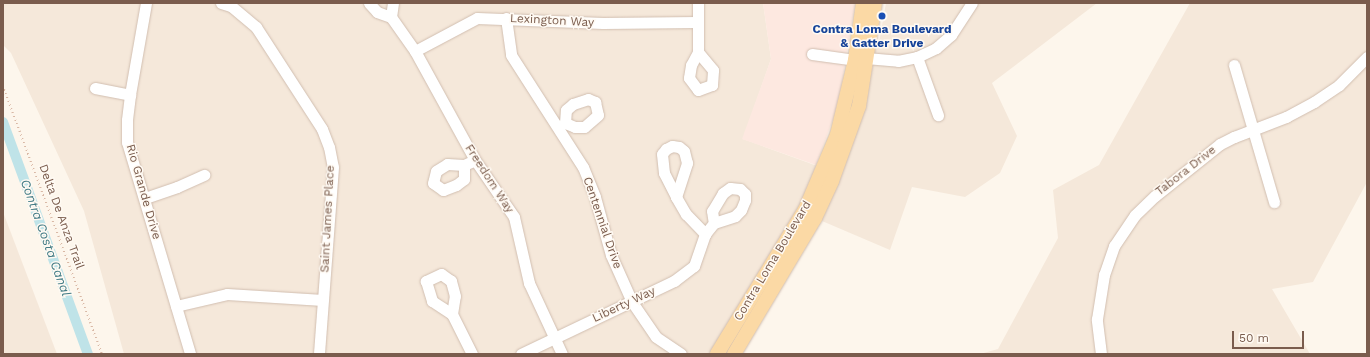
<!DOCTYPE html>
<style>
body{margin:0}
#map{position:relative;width:1370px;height:357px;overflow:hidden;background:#fdf6ec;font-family:"Work Sans",sans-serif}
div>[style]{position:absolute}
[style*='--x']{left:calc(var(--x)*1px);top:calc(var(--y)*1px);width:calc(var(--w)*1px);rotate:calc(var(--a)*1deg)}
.residential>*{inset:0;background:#f5e8da}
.commercial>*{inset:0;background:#fde8e0}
.canal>*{height:10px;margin:-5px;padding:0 5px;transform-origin:5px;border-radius:5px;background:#bfe3e8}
.path>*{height:1.5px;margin-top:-0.75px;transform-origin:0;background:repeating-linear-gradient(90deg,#d9b8a5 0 1px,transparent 0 4px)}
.roads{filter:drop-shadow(0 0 1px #d1beb0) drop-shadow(0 0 1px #d1beb0)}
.minor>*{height:11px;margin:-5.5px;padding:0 5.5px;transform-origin:5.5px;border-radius:5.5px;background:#fff}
.major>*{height:14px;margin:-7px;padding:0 7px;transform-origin:7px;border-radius:7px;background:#fbd9a5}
.dots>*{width:11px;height:11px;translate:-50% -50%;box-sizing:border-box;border:2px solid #fffaf3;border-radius:50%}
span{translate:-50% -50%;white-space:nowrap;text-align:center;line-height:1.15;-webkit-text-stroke:3px #fffaf3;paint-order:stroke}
.street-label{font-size:12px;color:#7a5c4d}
.transit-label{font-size:12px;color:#164399;font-weight:700}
.water-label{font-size:13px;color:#437c86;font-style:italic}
.frame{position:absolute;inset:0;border:4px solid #7a5c4d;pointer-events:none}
.scale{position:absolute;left:1232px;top:331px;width:72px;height:18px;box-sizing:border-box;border:2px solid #7a5c4d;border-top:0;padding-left:5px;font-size:12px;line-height:14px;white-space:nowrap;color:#7a5c4d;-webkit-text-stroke:3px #fffaf3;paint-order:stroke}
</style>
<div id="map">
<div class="residential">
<div style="clip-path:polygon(3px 3px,763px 3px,771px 59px,743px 139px,823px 168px,717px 354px,124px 354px,84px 211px,11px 53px,3px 45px)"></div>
<div style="clip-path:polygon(886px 3px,1097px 3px,992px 83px,1017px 136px,1000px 173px,965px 197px,912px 187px,890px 250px,815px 218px,833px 181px,866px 58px,878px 48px)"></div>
<div style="clip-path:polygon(1190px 3px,1367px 3px,1367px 182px,1313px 282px,1272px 289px,1310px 354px,980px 354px,998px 349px,1058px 238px,1053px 190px,1099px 165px)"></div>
<div style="clip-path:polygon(3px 212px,57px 354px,3px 354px)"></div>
</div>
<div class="commercial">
<div style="clip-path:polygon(763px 3px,855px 3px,838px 106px,816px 165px,742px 139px,771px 59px)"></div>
</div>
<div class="canal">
<div style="--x:3;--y:122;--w:247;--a:69.9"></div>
</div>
<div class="path">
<div style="--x:3;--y:86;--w:286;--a:69.7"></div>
</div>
<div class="roads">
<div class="minor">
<div style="--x:146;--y:3;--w:93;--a:99.9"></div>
<div style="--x:130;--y:95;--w:25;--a:97"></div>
<div style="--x:127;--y:120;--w:22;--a:90"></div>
<div style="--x:127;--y:142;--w:221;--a:73.4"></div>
<div style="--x:221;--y:3;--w:10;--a:17"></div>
<div style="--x:231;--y:6;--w:33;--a:40"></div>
<div style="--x:256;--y:27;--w:121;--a:57.1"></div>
<div style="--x:322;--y:129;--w:19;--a:69"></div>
<div style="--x:329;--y:147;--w:20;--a:79"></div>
<div style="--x:333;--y:167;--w:188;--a:94.3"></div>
<div style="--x:369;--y:3;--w:12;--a:48"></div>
<div style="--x:377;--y:12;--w:15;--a:20"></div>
<div style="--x:391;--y:17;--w:42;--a:54.8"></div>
<div style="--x:415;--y:51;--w:124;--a:61.2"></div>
<div style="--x:475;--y:160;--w:69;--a:55.6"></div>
<div style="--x:514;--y:217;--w:68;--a:77.2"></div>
<div style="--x:529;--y:283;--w:78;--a:65.1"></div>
<div style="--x:698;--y:3;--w:49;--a:90"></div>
<div style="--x:698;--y:52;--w:15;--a:118"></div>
<div style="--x:691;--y:65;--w:13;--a:99"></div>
<div style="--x:689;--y:78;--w:15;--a:53"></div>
<div style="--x:698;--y:90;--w:15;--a:-20"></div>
<div style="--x:712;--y:85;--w:15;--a:-86"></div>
<div style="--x:713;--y:70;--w:23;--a:-130"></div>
<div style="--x:391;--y:17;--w:14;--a:-82"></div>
<div style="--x:506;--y:18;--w:37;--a:82"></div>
<div style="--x:511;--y:55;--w:133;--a:57.3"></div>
<div style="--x:583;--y:167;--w:32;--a:68"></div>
<div style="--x:595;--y:197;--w:60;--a:74.6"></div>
<div style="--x:611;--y:255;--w:51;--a:65.9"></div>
<div style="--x:632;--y:302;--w:42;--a:55.6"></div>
<div style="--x:656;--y:337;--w:30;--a:34"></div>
<div style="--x:415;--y:51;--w:70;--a:-28"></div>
<div style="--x:477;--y:18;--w:126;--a:2.3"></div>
<div style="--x:603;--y:23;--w:94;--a:-0.6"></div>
<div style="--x:812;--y:54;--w:43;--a:7.9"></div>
<div style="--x:855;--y:60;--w:11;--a:-10"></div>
<div style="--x:866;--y:58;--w:32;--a:5"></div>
<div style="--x:898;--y:61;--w:19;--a:-12"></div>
<div style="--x:917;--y:57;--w:21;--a:-25"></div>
<div style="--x:936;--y:48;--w:20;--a:-41"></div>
<div style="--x:951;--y:35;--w:38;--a:-57"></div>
<div style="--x:917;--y:57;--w:62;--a:70.1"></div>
<div style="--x:1234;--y:65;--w:143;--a:73.7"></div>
<div style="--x:95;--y:88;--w:36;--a:11"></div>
<div style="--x:588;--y:99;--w:8;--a:23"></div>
<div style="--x:595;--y:102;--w:13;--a:77"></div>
<div style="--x:598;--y:115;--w:18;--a:139"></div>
<div style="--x:584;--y:127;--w:9;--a:180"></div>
<div style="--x:575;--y:127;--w:11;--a:-158"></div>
<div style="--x:565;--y:123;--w:13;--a:-86"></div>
<div style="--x:566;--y:110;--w:9;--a:-41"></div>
<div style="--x:573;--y:104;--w:16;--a:-18"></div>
<div style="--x:464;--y:165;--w:14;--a:90"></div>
<div style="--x:464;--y:179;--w:10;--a:143"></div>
<div style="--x:456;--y:185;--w:14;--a:159"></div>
<div style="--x:443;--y:190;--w:12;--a:-145"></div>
<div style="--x:433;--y:183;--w:12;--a:-76"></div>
<div style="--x:436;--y:171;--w:13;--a:-32"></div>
<div style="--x:447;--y:164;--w:17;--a:3"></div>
<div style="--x:464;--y:165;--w:12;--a:-24"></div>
<div style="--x:676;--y:197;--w:36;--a:-72"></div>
<div style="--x:687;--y:163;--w:12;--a:-104"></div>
<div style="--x:684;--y:151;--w:6;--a:-141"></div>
<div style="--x:679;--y:147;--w:7;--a:-172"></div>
<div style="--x:672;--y:146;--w:7;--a:153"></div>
<div style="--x:666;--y:149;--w:6;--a:129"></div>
<div style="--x:662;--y:154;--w:19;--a:84"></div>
<div style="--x:664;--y:173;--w:27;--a:63"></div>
<div style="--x:676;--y:197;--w:20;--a:60"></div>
<div style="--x:686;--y:214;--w:28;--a:46"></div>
<div style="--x:145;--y:198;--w:34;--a:-19"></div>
<div style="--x:177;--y:187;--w:30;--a:-24"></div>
<div style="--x:176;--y:306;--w:52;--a:-13.2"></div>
<div style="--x:227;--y:294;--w:96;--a:3.6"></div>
<div style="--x:452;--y:314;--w:18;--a:-81"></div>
<div style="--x:455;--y:296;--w:16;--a:-105"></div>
<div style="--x:451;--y:281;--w:12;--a:-145"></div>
<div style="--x:441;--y:274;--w:17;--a:155"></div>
<div style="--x:426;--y:281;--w:21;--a:73"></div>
<div style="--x:432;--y:301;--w:24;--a:33"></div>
<div style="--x:452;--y:314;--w:45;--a:63.4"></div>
<div style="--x:521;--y:354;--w:170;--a:-25.5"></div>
<div style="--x:674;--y:281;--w:25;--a:-37"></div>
<div style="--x:694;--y:266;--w:34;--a:-71"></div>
<div style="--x:705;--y:234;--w:14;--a:-51"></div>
<div style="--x:714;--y:223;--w:22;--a:-18"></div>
<div style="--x:735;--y:216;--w:8;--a:-45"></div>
<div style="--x:741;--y:210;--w:11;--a:-68"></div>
<div style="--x:745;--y:200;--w:6;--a:-90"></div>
<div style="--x:745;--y:194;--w:7;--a:-135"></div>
<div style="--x:740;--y:189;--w:10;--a:-174"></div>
<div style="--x:730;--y:188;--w:9;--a:144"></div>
<div style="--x:723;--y:193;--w:21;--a:121"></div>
<div style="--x:712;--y:211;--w:12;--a:81"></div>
<div style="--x:1101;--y:354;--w:35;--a:-97"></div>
<div style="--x:1097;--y:319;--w:45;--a:-81"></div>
<div style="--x:1104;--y:275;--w:31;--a:-71"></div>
<div style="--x:1114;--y:246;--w:37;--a:-56"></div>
<div style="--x:1135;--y:215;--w:28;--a:-44"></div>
<div style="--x:1155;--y:196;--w:83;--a:-38.7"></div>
<div style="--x:1220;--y:144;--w:16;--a:-27"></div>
<div style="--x:1234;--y:137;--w:56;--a:-21"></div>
<div style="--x:1286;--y:117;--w:32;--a:-28"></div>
<div style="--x:1314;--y:102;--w:30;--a:-34"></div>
<div style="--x:1339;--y:85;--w:40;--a:-45"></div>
</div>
<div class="major">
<div style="--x:717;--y:354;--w:169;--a:-58.6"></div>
<div style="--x:805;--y:210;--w:82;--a:-66.9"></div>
<div style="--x:837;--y:135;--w:77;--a:-76.5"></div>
<div style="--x:855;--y:60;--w:58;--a:-82"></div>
<div style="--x:734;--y:354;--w:158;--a:-59.2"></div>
<div style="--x:815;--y:218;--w:41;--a:-65.3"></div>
<div style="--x:832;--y:181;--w:80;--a:-70.2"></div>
<div style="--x:859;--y:106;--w:104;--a:-81.2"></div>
</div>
</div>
<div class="dots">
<div style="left:882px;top:16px;background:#1a4fb4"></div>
</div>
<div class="street-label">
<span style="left:552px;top:21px;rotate:3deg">Lexington Way</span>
<span style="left:1186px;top:171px;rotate:-38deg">Tabora Drive</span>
<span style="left:489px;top:179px;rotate:57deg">Freedom Way</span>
<span style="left:143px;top:192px;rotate:74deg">Rio Grande Drive</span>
<span style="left:61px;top:217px;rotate:70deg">Delta De Anza Trail</span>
<span style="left:328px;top:219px;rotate:-87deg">Saint James Place</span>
<span style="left:602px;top:223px;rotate:71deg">Centennial Drive</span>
<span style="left:773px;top:261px;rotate:-59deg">Contra Loma Boulevard</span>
<span style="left:624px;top:305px;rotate:-25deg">Liberty Way</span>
</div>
<div class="transit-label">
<span style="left:882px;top:37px">Contra Loma Boulevard<br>&amp; Gatter Drive</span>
</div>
<div class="water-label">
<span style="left:45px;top:238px;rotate:70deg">Contra Costa Canal</span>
</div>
<div class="frame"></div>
<div class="scale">50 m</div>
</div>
